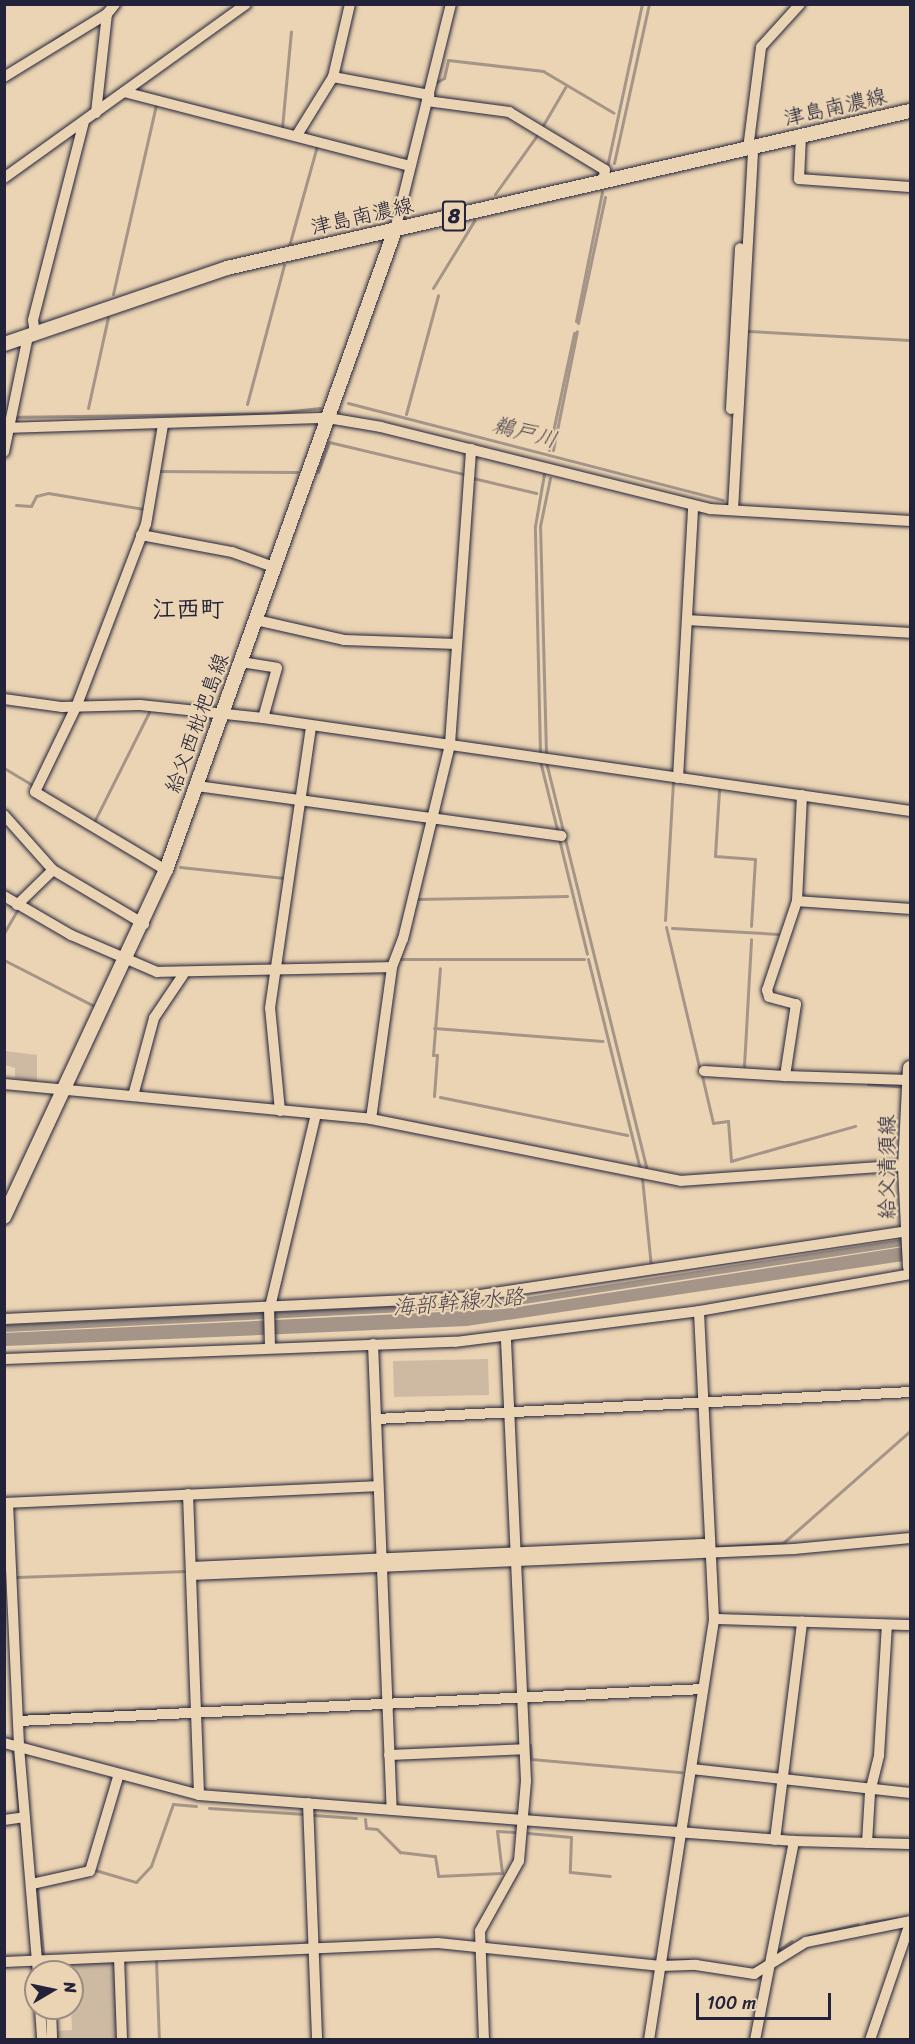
<!DOCTYPE html>
<meta charset="utf-8">
<style>
body{margin:0}
#map{position:relative;width:915px;height:2044px;overflow:hidden;background:#ebd4b3;font-family:Sriracha,"Klee One",sans-serif}
div>[style]{position:absolute}
[style*='--x']{left:calc(var(--x)*1px);top:calc(var(--y)*1px);width:calc(var(--w)*1px);rotate:calc(var(--a)*1deg)}
.green>*{inset:0;background:#cebaa2}
.water>*{inset:0;background:#a49588}
.stream>*{height:3px;margin:-1.5px;padding:0 1.5px;transform-origin:1.5px;border-radius:1.5px;background:#a49588}
.roads{filter:drop-shadow(0 0 2px #22223b) drop-shadow(0 0 2px #22223b)}
.minor>*{height:10px;margin:-5px;padding:0 5px;transform-origin:5px;border-radius:5px;background:#ebd4b3}
.major>*{height:14px;margin:-7px;padding:0 7px;transform-origin:7px;border-radius:7px;background:#ebd4b3}
span{translate:-50% -50%;white-space:nowrap;text-align:center;line-height:1.15;-webkit-text-stroke:4.5px #ebd4b3;paint-order:stroke}
.shield-label span{padding:2px 4px;background:#ebd4b3;border:2px solid;border-radius:4px;-webkit-text-stroke-width:0}
.shield-label{font-size:20px;color:#22223b;font-weight:700}
.street-label{font-size:21px;color:#22223b}
.water-label{font-size:22px;color:#494452;font-style:italic}
.quarter-label{font-size:24px;color:#22223b;font-weight:700}
.frame{position:absolute;inset:0;border:6px solid #22223b;pointer-events:none}
.north{position:absolute;left:24px;top:1960px;width:60px;height:60px;box-sizing:border-box;background:#ebd4b3;border:2px solid #9b8d83;border-radius:50%;rotate:81deg;font-size:16px;font-weight:700;line-height:24px;text-align:center;color:#22223b}
.north::after{content:'';display:block;margin:auto;width:21px;height:27px;background:#22223b;clip-path:polygon(50% 0,100% 100%,50% 72%,0 100%)}
.scale{position:absolute;left:696px;top:1993px;width:135px;height:27px;box-sizing:border-box;border:3px solid #22223b;border-top:0;padding-left:8px;font-size:18px;line-height:21px;white-space:nowrap;color:#22223b;-webkit-text-stroke:4px #ebd4b3;paint-order:stroke}
</style>
<div id="map">
<div class="green">
<div style="clip-path:polygon(5px 1051px,37px 1055px,37px 1083px,15px 1078px,15px 1068px,5px 1065px)"></div>
<div style="clip-path:polygon(488px 1359px,489px 1395px,394px 1397px,393px 1361px)"></div>
<div style="clip-path:polygon(114px 1960px,120px 2039px,54px 2039px,53px 2031px,72px 2030px,69px 1962px)"></div>
</div>
<div class="water">
<div style="clip-path:polygon(910px 1238px,910px 1245px,504px 1307px,5px 1332px,4px 1325px,503px 1301px)"></div>
<div style="clip-path:polygon(910px 1246px,910px 1260px,467px 1326px,5px 1346px,4px 1333px,504px 1309px)"></div>
</div>
<div class="stream">
<div style="--x:50;--y:43;--w:16;--a:-35"></div>
<div style="--x:437;--y:82;--w:8;--a:-30"></div>
<div style="--x:444;--y:78;--w:18;--a:-77"></div>
<div style="--x:448;--y:60;--w:96;--a:6.6"></div>
<div style="--x:543;--y:71;--w:82;--a:30.6"></div>
<div style="--x:542;--y:127;--w:48;--a:-59.7"></div>
<div style="--x:282;--y:128;--w:97;--a:-84.7"></div>
<div style="--x:614;--y:163;--w:163;--a:-77.6"></div>
<div style="--x:607;--y:167;--w:167;--a:-77.9"></div>
<div style="--x:495;--y:194;--w:74;--a:-54.4"></div>
<div style="--x:289;--y:246;--w:104;--a:-74.4"></div>
<div style="--x:433;--y:288;--w:79;--a:-58.5"></div>
<div style="--x:113;--y:294;--w:195;--a:-77.2"></div>
<div style="--x:576;--y:321;--w:132;--a:-78.6"></div>
<div style="--x:578;--y:323;--w:129;--a:-77.9"></div>
<div style="--x:748;--y:331;--w:162;--a:3.2"></div>
<div style="--x:348;--y:403;--w:387;--a:14.5"></div>
<div style="--x:247;--y:404;--w:144;--a:-75.1"></div>
<div style="--x:88;--y:408;--w:93;--a:-77.6"></div>
<div style="--x:406;--y:414;--w:123;--a:-74.9"></div>
<div style="--x:4;--y:417;--w:271;--a:-0.8"></div>
<div style="--x:275;--y:413;--w:45;--a:-6.3"></div>
<div style="--x:549;--y:450;--w:120;--a:-77.9"></div>
<div style="--x:553;--y:450;--w:121;--a:-78.6"></div>
<div style="--x:158;--y:471;--w:139;--a:0.4"></div>
<div style="--x:318;--y:472;--w:32;--a:-70"></div>
<div style="--x:329;--y:442;--w:142;--a:13.4"></div>
<div style="--x:473;--y:478;--w:65;--a:13.4"></div>
<div style="--x:16;--y:505;--w:15;--a:4"></div>
<div style="--x:31;--y:506;--w:11;--a:-63"></div>
<div style="--x:36;--y:496;--w:12;--a:-14"></div>
<div style="--x:48;--y:493;--w:97;--a:9.5"></div>
<div style="--x:540;--y:753;--w:227;--a:-91.3"></div>
<div style="--x:535;--y:526;--w:53;--a:-80.2"></div>
<div style="--x:546;--y:753;--w:227;--a:-91.5"></div>
<div style="--x:540;--y:526;--w:49;--a:-78.2"></div>
<div style="--x:540;--y:761;--w:74;--a:76"></div>
<div style="--x:546;--y:762;--w:417;--a:76.1"></div>
<div style="--x:4;--y:768;--w:35;--a:31"></div>
<div style="--x:719;--y:790;--w:66;--a:93.5"></div>
<div style="--x:715;--y:856;--w:40;--a:4.3"></div>
<div style="--x:755;--y:859;--w:67;--a:93.4"></div>
<div style="--x:94;--y:822;--w:123;--a:-63.4"></div>
<div style="--x:559;--y:839;--w:118;--a:76.3"></div>
<div style="--x:180;--y:867;--w:105;--a:6"></div>
<div style="--x:416;--y:899;--w:151;--a:-1.1"></div>
<div style="--x:665;--y:920;--w:138;--a:-86.7"></div>
<div style="--x:666;--y:927;--w:144;--a:76.7"></div>
<div style="--x:672;--y:928;--w:106;--a:3.2"></div>
<div style="--x:4;--y:933;--w:28;--a:-60"></div>
<div style="--x:401;--y:959;--w:183;--a:0"></div>
<div style="--x:588;--y:959;--w:216;--a:76.1"></div>
<div style="--x:4;--y:960;--w:103;--a:27.1"></div>
<div style="--x:434;--y:1028;--w:169;--a:4.4"></div>
<div style="--x:744;--y:1066;--w:127;--a:-86.8"></div>
<div style="--x:702;--y:1076;--w:48;--a:76.8"></div>
<div style="--x:713;--y:1123;--w:15;--a:-8"></div>
<div style="--x:728;--y:1121;--w:40;--a:85.7"></div>
<div style="--x:731;--y:1161;--w:129;--a:-15.8"></div>
<div style="--x:868;--y:1084;--w:31;--a:4"></div>
<div style="--x:434;--y:1096;--w:41;--a:-85.8"></div>
<div style="--x:437;--y:1055;--w:4;--a:180"></div>
<div style="--x:433;--y:1055;--w:87;--a:-85.4"></div>
<div style="--x:440;--y:1097;--w:191;--a:11.5"></div>
<div style="--x:642;--y:1178;--w:89;--a:84.2"></div>
<div style="--x:501;--y:1350;--w:25;--a:85"></div>
<div style="--x:714;--y:1547;--w:69;--a:-3.3"></div>
<div style="--x:783;--y:1543;--w:169;--a:-41.4"></div>
<div style="--x:17;--y:1577;--w:170;--a:-2"></div>
<div style="--x:24;--y:1715;--w:144;--a:-2.4"></div>
<div style="--x:530;--y:1745;--w:14;--a:86"></div>
<div style="--x:531;--y:1759;--w:151;--a:5"></div>
<div style="--x:13;--y:1752;--w:61;--a:84.4"></div>
<div style="--x:209;--y:1808;--w:96;--a:3.6"></div>
<div style="--x:313;--y:1815;--w:43;--a:4"></div>
<div style="--x:365;--y:1819;--w:9;--a:84"></div>
<div style="--x:366;--y:1828;--w:11;--a:5"></div>
<div style="--x:377;--y:1829;--w:33;--a:45"></div>
<div style="--x:400;--y:1852;--w:35;--a:7"></div>
<div style="--x:435;--y:1856;--w:20;--a:81"></div>
<div style="--x:438;--y:1876;--w:64;--a:-2.7"></div>
<div style="--x:502;--y:1873;--w:42;--a:-96.8"></div>
<div style="--x:497;--y:1831;--w:17;--a:3"></div>
<div style="--x:20;--y:1821;--w:19;--a:84"></div>
<div style="--x:528;--y:1833;--w:43;--a:5.3"></div>
<div style="--x:571;--y:1837;--w:35;--a:92"></div>
<div style="--x:570;--y:1872;--w:40;--a:5.7"></div>
<div style="--x:95;--y:1870;--w:43;--a:16.3"></div>
<div style="--x:136;--y:1882;--w:22;--a:-47"></div>
<div style="--x:151;--y:1866;--w:66;--a:-70.5"></div>
<div style="--x:173;--y:1804;--w:23;--a:5"></div>
<div style="--x:37;--y:1887;--w:67;--a:84.9"></div>
<div style="--x:866;--y:1923;--w:31;--a:-9"></div>
<div style="--x:808;--y:1936;--w:51;--a:-13.5"></div>
<div style="--x:776;--y:1952;--w:19;--a:-35"></div>
<div style="--x:156;--y:1960;--w:80;--a:87.9"></div>
<div style="--x:667;--y:1960;--w:21;--a:0"></div>
<div style="--x:44;--y:1966;--w:6;--a:90"></div>
<div style="--x:755;--y:1967;--w:13;--a:-32"></div>
<div style="--x:33;--y:1970;--w:38;--a:87"></div>
</div>
<div class="roads">
<div class="minor">
<div style="--x:4;--y:77;--w:121;--a:-31.5"></div>
<div style="--x:333;--y:77;--w:98;--a:10.6"></div>
<div style="--x:124;--y:92;--w:295;--a:14.5"></div>
<div style="--x:427;--y:101;--w:83;--a:7.6"></div>
<div style="--x:509;--y:112;--w:112;--a:31.1"></div>
<div style="--x:605;--y:170;--w:12;--a:99"></div>
<div style="--x:96;--y:113;--w:100;--a:-83.7"></div>
<div style="--x:107;--y:14;--w:13;--a:-51"></div>
<div style="--x:297;--y:135;--w:68;--a:-58.2"></div>
<div style="--x:333;--y:77;--w:75;--a:-76.9"></div>
<div style="--x:801;--y:136;--w:43;--a:92.7"></div>
<div style="--x:799;--y:179;--w:111;--a:4.1"></div>
<div style="--x:748;--y:149;--w:103;--a:-82.7"></div>
<div style="--x:761;--y:47;--w:58;--a:-47.8"></div>
<div style="--x:4;--y:178;--w:298;--a:-35.7"></div>
<div style="--x:395;--y:230;--w:233;--a:-76.1"></div>
<div style="--x:35;--y:334;--w:14;--a:-98"></div>
<div style="--x:33;--y:320;--w:205;--a:-75.6"></div>
<div style="--x:731;--y:409;--w:161;--a:-86.8"></div>
<div style="--x:163;--y:425;--w:100;--a:99.7"></div>
<div style="--x:146;--y:524;--w:196;--a:110.9"></div>
<div style="--x:76;--y:707;--w:94;--a:115.8"></div>
<div style="--x:35;--y:792;--w:152;--a:30.8"></div>
<div style="--x:4;--y:428;--w:324;--a:-1.8"></div>
<div style="--x:328;--y:418;--w:54;--a:9.6"></div>
<div style="--x:381;--y:427;--w:339;--a:14"></div>
<div style="--x:710;--y:509;--w:200;--a:3.4"></div>
<div style="--x:4;--y:452;--w:118;--a:-78.3"></div>
<div style="--x:733;--y:510;--w:364;--a:-86.8"></div>
<div style="--x:141;--y:535;--w:93;--a:10.6"></div>
<div style="--x:232;--y:552;--w:45;--a:19.7"></div>
<div style="--x:256;--y:620;--w:90;--a:12.8"></div>
<div style="--x:344;--y:640;--w:113;--a:2"></div>
<div style="--x:687;--y:620;--w:223;--a:3.3"></div>
<div style="--x:241;--y:662;--w:36;--a:9"></div>
<div style="--x:277;--y:668;--w:52;--a:105.6"></div>
<div style="--x:4;--y:699;--w:59;--a:7.9"></div>
<div style="--x:62;--y:707;--w:78;--a:-1.5"></div>
<div style="--x:140;--y:705;--w:124;--a:6"></div>
<div style="--x:263;--y:718;--w:654;--a:8.18"></div>
<div style="--x:678;--y:778;--w:272;--a:-86.8"></div>
<div style="--x:197;--y:786;--w:368;--a:7.8"></div>
<div style="--x:802;--y:795;--w:106;--a:92.7"></div>
<div style="--x:797;--y:901;--w:94;--a:108.6"></div>
<div style="--x:767;--y:990;--w:7;--a:74"></div>
<div style="--x:769;--y:997;--w:28;--a:15"></div>
<div style="--x:796;--y:1004;--w:73;--a:98.7"></div>
<div style="--x:785;--y:1076;--w:125;--a:1.8"></div>
<div style="--x:4;--y:815;--w:74;--a:48.3"></div>
<div style="--x:53;--y:870;--w:106;--a:30.7"></div>
<div style="--x:4;--y:896;--w:78;--a:30.2"></div>
<div style="--x:71;--y:935;--w:94;--a:23.3"></div>
<div style="--x:157;--y:972;--w:235;--a:-1.2"></div>
<div style="--x:797;--y:901;--w:113;--a:4"></div>
<div style="--x:17;--y:905;--w:50;--a:-44.2"></div>
<div style="--x:704;--y:1071;--w:81;--a:3.5"></div>
<div style="--x:4;--y:1084;--w:369;--a:5.4"></div>
<div style="--x:371;--y:1119;--w:316;--a:11.3"></div>
<div style="--x:681;--y:1181;--w:230;--a:-4"></div>
<div style="--x:133;--y:1096;--w:81;--a:-74.9"></div>
<div style="--x:154;--y:1018;--w:52;--a:-56"></div>
<div style="--x:280;--y:1111;--w:103;--a:-95.5"></div>
<div style="--x:270;--y:1008;--w:285;--a:-81.7"></div>
<div style="--x:371;--y:1119;--w:153;--a:-82.1"></div>
<div style="--x:392;--y:967;--w:30;--a:-69"></div>
<div style="--x:403;--y:939;--w:201;--a:-76.4"></div>
<div style="--x:450;--y:744;--w:296;--a:-85.9"></div>
<div style="--x:269;--y:1307;--w:41;--a:88.6"></div>
<div style="--x:270;--y:1307;--w:198;--a:-76.6"></div>
<div style="--x:4;--y:1319;--w:464;--a:-2.7"></div>
<div style="--x:467;--y:1297;--w:448;--a:-8.5"></div>
<div style="--x:373;--y:1344;--w:466;--a:87.7"></div>
<div style="--x:4;--y:1359;--w:451;--a:-2.2"></div>
<div style="--x:455;--y:1342;--w:246;--a:-7.2"></div>
<div style="--x:699;--y:1311;--w:214;--a:-9.9"></div>
<div style="--x:376;--y:1419;--w:535;--a:-2.89"></div>
<div style="--x:188;--y:1494;--w:301;--a:87.9"></div>
<div style="--x:4;--y:1503;--w:372;--a:-2.6"></div>
<div style="--x:8;--y:1503;--w:244;--a:87.4"></div>
<div style="--x:19;--y:1747;--w:226;--a:85.2"></div>
<div style="--x:191;--y:1567;--w:513;--a:-2.57"></div>
<div style="--x:191;--y:1575;--w:604;--a:-2.47"></div>
<div style="--x:794;--y:1549;--w:117;--a:-5.4"></div>
<div style="--x:714;--y:1619;--w:196;--a:1.8"></div>
<div style="--x:18;--y:1721;--w:686;--a:-2.67"></div>
<div style="--x:4;--y:1743;--w:202;--a:14.9"></div>
<div style="--x:199;--y:1795;--w:597;--a:4.42"></div>
<div style="--x:794;--y:1841;--w:116;--a:1.5"></div>
<div style="--x:389;--y:1755;--w:135;--a:-2.5"></div>
<div style="--x:692;--y:1769;--w:219;--a:6.3"></div>
<div style="--x:308;--y:1803;--w:237;--a:87.8"></div>
<div style="--x:4;--y:1820;--w:21;--a:-8"></div>
<div style="--x:775;--y:1840;--w:220;--a:-82.9"></div>
<div style="--x:867;--y:1843;--w:51;--a:-86.6"></div>
<div style="--x:870;--y:1792;--w:38;--a:-76"></div>
<div style="--x:879;--y:1755;--w:130;--a:-86.5"></div>
<div style="--x:32;--y:1884;--w:59;--a:-12.6"></div>
<div style="--x:90;--y:1871;--w:101;--a:-73.4"></div>
<div style="--x:119;--y:1957;--w:83;--a:87.9"></div>
<div style="--x:4;--y:1962;--w:434;--a:-2.5"></div>
<div style="--x:438;--y:1943;--w:224;--a:5.9"></div>
<div style="--x:661;--y:1966;--w:35;--a:-2"></div>
<div style="--x:696;--y:1965;--w:59;--a:8.8"></div>
<div style="--x:754;--y:1974;--w:61;--a:-31.6"></div>
<div style="--x:806;--y:1942;--w:106;--a:-11.4"></div>
<div style="--x:40;--y:2008;--w:32;--a:86"></div>
<div style="--x:51;--y:2008;--w:32;--a:88"></div>
<div style="--x:484;--y:2040;--w:109;--a:-92.1"></div>
<div style="--x:480;--y:1931;--w:80;--a:-60.9"></div>
<div style="--x:519;--y:1861;--w:80;--a:-85"></div>
<div style="--x:526;--y:1781;--w:444;--a:-92.6"></div>
<div style="--x:649;--y:2040;--w:426;--a:-81.2"></div>
<div style="--x:714;--y:1619;--w:308;--a:-92.8"></div>
<div style="--x:755;--y:2040;--w:203;--a:-78.9"></div>
<div style="--x:870;--y:2040;--w:124;--a:-71.1"></div>
</div>
<div class="major">
<div style="--x:4;--y:344;--w:236;--a:-18.8"></div>
<div style="--x:227;--y:268;--w:701;--a:-12.95"></div>
<div style="--x:910;--y:1068;--w:100;--a:92.9"></div>
<div style="--x:905;--y:1168;--w:99;--a:87.1"></div>
<div style="--x:4;--y:1217;--w:383;--a:-65"></div>
<div style="--x:166;--y:870;--w:680;--a:-70.31"></div>
</div>
</div>
<div class="shield-label">
<span style="left:454px;top:216px">8</span>
</div>
<div class="street-label">
<span style="left:835px;top:107px;rotate:-13deg">津島南濃線</span>
<span style="left:362px;top:216px;rotate:-13deg">津島南濃線</span>
<span style="left:197px;top:723px;rotate:-70deg">給父西枇杷島線</span>
<span style="left:887px;top:1167px;rotate:-90deg">給父清須線</span>
</div>
<div class="water-label">
<span style="left:525px;top:432px;rotate:15deg">鵜戸川</span>
<span style="left:458px;top:1302px;rotate:-5deg">海部幹線水路</span>
</div>
<div class="quarter-label">
<span style="left:188px;top:610px">江西町</span>
</div>
<div class="frame"></div>
<div class="north">N</div>
<div class="scale">100 m</div>
</div>
